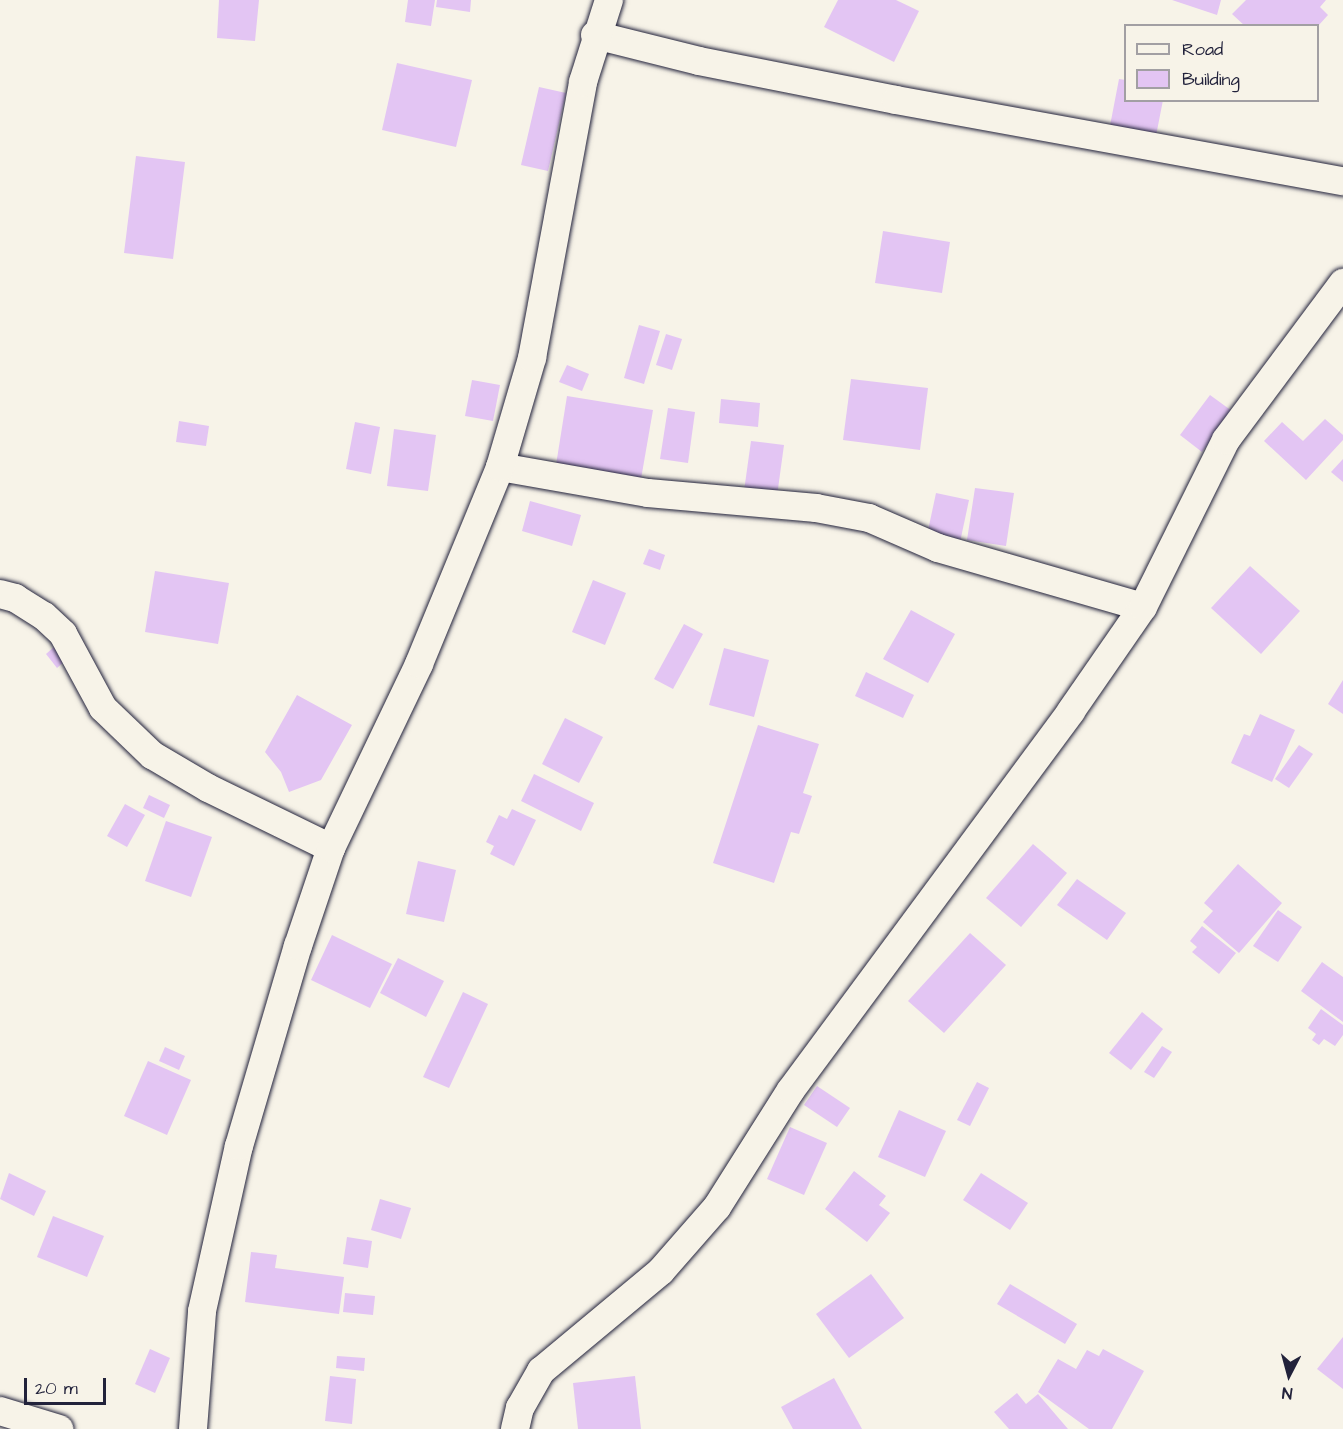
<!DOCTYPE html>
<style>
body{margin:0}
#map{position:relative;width:1343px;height:1429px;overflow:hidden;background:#f7f3e8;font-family:"Architects Daughter",sans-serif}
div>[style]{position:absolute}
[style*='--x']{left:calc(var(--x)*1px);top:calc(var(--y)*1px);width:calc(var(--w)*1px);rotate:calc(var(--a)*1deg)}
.building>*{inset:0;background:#e3c5f3}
.roads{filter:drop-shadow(0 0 2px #22223b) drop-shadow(0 0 2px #22223b)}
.minor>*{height:28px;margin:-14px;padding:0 14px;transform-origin:14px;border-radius:14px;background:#f7f3e8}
span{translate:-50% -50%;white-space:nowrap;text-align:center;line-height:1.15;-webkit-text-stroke:6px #f7f3e8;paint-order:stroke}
.legend{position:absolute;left:1124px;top:24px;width:195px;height:78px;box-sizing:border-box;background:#f7f3e8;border:2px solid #a29fa3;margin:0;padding:8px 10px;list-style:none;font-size:18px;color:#22223b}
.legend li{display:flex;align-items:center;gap:12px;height:30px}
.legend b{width:30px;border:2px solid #a29fa3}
.north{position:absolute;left:1259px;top:1345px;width:60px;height:60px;-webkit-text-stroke:4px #f7f3e8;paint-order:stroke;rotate:186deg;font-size:16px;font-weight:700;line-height:24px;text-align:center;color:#22223b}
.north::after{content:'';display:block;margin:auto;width:21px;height:27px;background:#22223b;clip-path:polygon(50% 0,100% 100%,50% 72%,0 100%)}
.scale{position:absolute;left:24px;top:1378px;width:82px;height:27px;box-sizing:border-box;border:3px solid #22223b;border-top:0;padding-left:8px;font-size:18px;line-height:21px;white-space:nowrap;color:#22223b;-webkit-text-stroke:4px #f7f3e8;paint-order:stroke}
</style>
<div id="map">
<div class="building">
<div style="clip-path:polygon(219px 0,259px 0,255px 41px,217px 38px)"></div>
<div style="clip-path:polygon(408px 0,435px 0,431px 26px,405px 22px)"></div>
<div style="clip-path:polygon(437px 0,471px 0,470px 12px,436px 7px)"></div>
<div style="clip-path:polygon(838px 0,896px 0,919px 11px,894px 62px,824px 27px)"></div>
<div style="clip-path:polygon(1172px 0,1221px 0,1217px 15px)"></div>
<div style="clip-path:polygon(1246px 0,1326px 0,1320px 7px,1328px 15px,1318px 26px,1245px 26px,1232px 14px)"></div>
<div style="clip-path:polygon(397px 63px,472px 80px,456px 147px,382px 130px)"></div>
<div style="clip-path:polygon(1119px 79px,1126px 80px,1126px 100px,1163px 100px,1155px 141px,1109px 131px)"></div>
<div style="clip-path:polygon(539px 87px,566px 93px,548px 171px,521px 165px)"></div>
<div style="clip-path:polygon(136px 156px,185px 162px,173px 259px,124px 253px)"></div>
<div style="clip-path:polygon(883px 231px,950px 242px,942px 293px,875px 283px)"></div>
<div style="clip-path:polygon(639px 325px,660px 331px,644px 384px,624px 378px)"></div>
<div style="clip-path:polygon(666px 334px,682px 339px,672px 370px,656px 365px)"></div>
<div style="clip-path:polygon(567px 365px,589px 374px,582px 391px,559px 382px)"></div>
<div style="clip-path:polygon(851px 379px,928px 388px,920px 450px,843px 440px)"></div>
<div style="clip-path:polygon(472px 380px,500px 385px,493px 421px,465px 416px)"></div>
<div style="clip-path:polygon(1210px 395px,1232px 411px,1202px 452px,1180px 435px)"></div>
<div style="clip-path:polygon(567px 396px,653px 410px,641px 479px,556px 465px)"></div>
<div style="clip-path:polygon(721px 399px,760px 403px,758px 427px,719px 423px)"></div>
<div style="clip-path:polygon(668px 408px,695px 412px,688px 463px,660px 459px)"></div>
<div style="clip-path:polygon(1325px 419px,1343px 435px,1343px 440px,1306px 480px,1264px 441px,1282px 422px,1303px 441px)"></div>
<div style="clip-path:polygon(179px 421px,209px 426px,206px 446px,176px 442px)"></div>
<div style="clip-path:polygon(355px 422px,380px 427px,371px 474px,346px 469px)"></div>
<div style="clip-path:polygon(394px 429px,436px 435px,428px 491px,387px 486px)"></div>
<div style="clip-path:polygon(751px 441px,784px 445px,777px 496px,744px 491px)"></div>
<div style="clip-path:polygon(1343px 459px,1343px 482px,1331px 472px)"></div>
<div style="clip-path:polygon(975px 488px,1014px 493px,1006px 546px,967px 540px)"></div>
<div style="clip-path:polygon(936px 493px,969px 500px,959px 547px,926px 540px)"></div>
<div style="clip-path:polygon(530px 501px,581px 515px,572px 546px,522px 531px)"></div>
<div style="clip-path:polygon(649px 549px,665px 555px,660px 570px,643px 564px)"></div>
<div style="clip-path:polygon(1250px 566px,1300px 611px,1261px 654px,1211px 608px)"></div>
<div style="clip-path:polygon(155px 571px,229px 583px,218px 644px,145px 632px)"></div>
<div style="clip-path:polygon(593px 580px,626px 593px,605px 645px,572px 632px)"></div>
<div style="clip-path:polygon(911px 610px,955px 634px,928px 683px,883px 659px)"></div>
<div style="clip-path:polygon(684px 624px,703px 634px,673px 689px,654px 679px)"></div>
<div style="clip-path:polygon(55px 646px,67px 659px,57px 668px,46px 654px)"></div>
<div style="clip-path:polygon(724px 648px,769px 660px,754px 717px,709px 705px)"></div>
<div style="clip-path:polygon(866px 672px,914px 695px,903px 718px,855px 696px)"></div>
<div style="clip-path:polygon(1343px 680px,1343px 714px,1328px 704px)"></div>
<div style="clip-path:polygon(297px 695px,352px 725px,321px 780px,289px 792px,281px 772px,265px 752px)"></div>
<div style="clip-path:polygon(1260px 714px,1295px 730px,1272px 782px,1231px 763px,1244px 734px,1250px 736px)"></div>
<div style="clip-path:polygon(565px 718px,603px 737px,579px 783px,542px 764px)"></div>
<div style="clip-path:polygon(758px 725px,819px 744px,803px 793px,812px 796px,799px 834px,791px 832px,774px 883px,713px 863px)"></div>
<div style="clip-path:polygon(1299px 745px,1313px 754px,1289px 788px,1275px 779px)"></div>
<div style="clip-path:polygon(534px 774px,594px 803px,581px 831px,521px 801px)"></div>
<div style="clip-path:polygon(149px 795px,170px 805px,164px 818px,143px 808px)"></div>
<div style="clip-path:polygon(125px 804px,145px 815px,127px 847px,107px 836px)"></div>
<div style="clip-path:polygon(512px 809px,536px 820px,514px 866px,490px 854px,494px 846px,486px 842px,499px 815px,507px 819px)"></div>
<div style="clip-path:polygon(166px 821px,212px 837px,191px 897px,145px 881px)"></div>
<div style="clip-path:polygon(1033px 844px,1067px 873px,1021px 927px,986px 898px)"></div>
<div style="clip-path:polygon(418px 861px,456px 870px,444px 922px,406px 914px)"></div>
<div style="clip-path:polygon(1238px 864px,1282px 903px,1239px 953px,1203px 922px,1213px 911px,1204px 903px)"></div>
<div style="clip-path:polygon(1077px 879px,1126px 913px,1107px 940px,1057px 905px)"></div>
<div style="clip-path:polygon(1278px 910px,1302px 927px,1278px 962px,1253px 946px)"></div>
<div style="clip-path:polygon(1202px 926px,1236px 953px,1219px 974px,1192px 952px,1197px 947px,1190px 941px)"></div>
<div style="clip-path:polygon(970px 933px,1006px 965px,944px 1033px,908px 1001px)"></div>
<div style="clip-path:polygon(332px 935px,392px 964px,370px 1008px,311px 980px)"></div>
<div style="clip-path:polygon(398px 958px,444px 981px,426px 1017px,380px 993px)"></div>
<div style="clip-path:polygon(1322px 962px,1343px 977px,1343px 1022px,1301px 991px)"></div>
<div style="clip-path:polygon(463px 992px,488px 1004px,449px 1088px,423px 1077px)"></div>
<div style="clip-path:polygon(1321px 1009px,1343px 1025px,1343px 1035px,1335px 1046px,1324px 1039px,1319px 1045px,1312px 1040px,1316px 1034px,1308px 1028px)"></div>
<div style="clip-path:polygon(1142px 1012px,1163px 1029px,1131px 1070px,1109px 1053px)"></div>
<div style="clip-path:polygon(1162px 1046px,1172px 1052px,1154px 1078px,1144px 1072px)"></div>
<div style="clip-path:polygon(165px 1047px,185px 1056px,179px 1070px,159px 1061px)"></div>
<div style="clip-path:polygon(148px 1061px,191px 1080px,167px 1135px,124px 1116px)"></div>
<div style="clip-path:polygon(977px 1082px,989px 1088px,970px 1126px,957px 1120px)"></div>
<div style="clip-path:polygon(817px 1086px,850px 1108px,837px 1127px,804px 1105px)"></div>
<div style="clip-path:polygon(899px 1110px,946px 1131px,925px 1177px,878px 1157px)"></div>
<div style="clip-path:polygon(790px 1127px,827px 1143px,804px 1195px,767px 1179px)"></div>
<div style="clip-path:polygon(854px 1171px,886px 1196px,879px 1205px,890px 1213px,867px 1242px,825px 1209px)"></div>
<div style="clip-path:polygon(9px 1173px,46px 1191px,34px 1216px,0 1199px)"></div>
<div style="clip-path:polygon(981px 1173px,1028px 1203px,1010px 1230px,963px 1200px)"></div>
<div style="clip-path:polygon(380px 1199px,411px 1208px,401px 1239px,371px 1230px)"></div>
<div style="clip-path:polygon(53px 1216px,104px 1236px,87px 1277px,37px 1257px)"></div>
<div style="clip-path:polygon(347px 1237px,372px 1241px,368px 1268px,343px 1264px)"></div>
<div style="clip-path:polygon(251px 1252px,277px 1255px,275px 1268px,344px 1277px,339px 1314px,245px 1302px)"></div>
<div style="clip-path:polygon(871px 1274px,904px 1318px,849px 1358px,816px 1314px)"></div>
<div style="clip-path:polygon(1010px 1284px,1077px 1324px,1065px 1344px,997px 1304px)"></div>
<div style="clip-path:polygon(345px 1293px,375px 1296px,373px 1315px,343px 1312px)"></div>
<div style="clip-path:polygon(1343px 1337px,1343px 1389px,1317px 1369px)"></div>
<div style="clip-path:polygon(150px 1349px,170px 1358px,155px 1393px,135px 1384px)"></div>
<div style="clip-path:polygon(1103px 1349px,1144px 1371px,1112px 1429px,1089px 1429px,1038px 1392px,1058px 1359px,1076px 1369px,1087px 1350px,1099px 1356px)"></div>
<div style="clip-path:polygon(337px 1356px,365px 1358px,364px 1371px,336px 1368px)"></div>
<div style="clip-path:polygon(330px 1376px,356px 1379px,352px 1424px,325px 1421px)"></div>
<div style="clip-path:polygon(635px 1376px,641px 1429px,578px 1429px,573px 1383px)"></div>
<div style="clip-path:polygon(834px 1378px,862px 1429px,793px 1429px,781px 1407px)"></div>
<div style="clip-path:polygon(1017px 1393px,1026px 1404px,1038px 1394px,1068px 1429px,1009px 1429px,994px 1412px)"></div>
</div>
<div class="roads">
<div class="minor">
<div style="--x:595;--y:35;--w:107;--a:14"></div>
<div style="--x:699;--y:61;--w:201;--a:11.2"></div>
<div style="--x:896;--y:100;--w:454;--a:10.3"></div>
<div style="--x:500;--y:467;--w:150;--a:10"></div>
<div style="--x:648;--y:493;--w:169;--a:5.1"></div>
<div style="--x:816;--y:508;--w:54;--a:10.7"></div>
<div style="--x:869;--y:518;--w:75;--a:23.5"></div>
<div style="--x:938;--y:548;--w:213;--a:16.1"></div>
<div style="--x:0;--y:594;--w:16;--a:15"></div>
<div style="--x:15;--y:598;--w:34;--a:32"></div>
<div style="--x:44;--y:616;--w:26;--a:43"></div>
<div style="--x:63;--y:634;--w:84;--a:61.6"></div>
<div style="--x:103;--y:708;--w:68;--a:43.8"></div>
<div style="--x:152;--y:755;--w:65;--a:30.5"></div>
<div style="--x:208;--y:788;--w:137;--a:26"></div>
<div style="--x:0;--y:1411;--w:62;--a:17"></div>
<div style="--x:193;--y:1429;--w:118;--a:-85.6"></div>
<div style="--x:202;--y:1311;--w:169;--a:-77.4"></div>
<div style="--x:239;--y:1146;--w:209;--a:-73.6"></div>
<div style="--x:298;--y:946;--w:103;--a:-71.4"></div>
<div style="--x:331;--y:848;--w:204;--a:-64.4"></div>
<div style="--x:419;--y:664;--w:213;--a:-67.6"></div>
<div style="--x:500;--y:467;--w:114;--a:-73.6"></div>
<div style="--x:532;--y:358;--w:281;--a:-79.5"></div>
<div style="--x:583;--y:82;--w:86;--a:-72.4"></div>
<div style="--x:515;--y:1429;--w:22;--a:-77"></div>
<div style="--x:520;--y:1408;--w:43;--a:-60.4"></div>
<div style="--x:541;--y:1371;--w:156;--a:-39.8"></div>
<div style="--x:661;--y:1271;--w:85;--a:-48.8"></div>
<div style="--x:717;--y:1207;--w:138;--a:-57.7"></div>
<div style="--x:791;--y:1090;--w:471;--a:-53.5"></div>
<div style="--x:1071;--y:711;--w:126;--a:-55.3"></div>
<div style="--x:1143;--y:607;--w:186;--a:-63.6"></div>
<div style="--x:1226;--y:440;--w:196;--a:-53.3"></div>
</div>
</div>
<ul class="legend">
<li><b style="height:8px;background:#f7f3e8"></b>Road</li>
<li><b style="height:16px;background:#e3c5f3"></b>Building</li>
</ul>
<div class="north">N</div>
<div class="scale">20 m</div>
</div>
